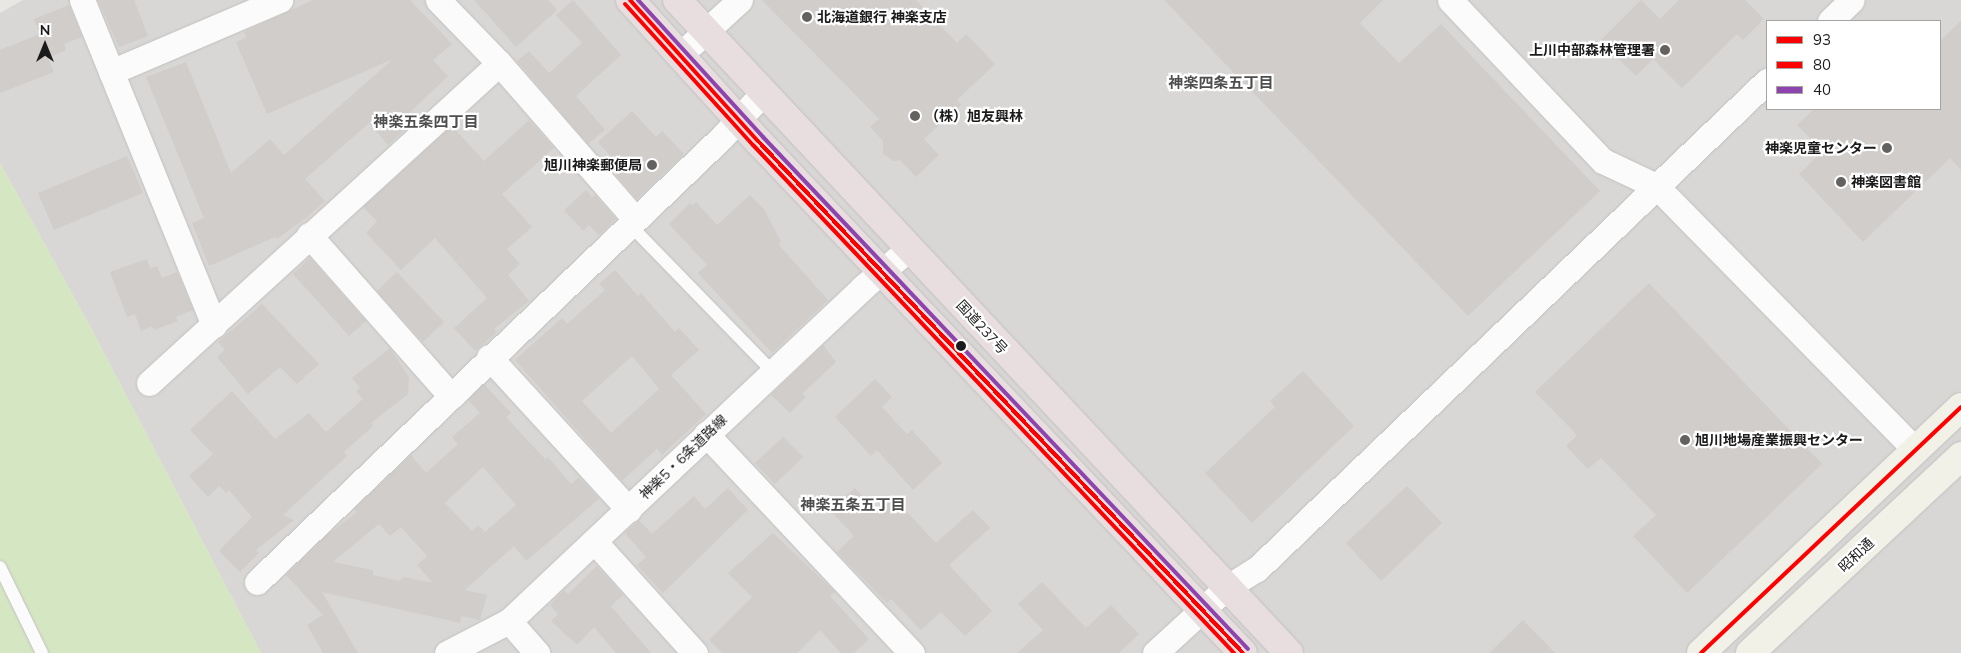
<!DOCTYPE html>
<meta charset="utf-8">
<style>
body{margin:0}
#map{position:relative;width:1961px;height:653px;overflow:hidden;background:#e9e7e4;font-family:Mulish,"Noto Sans JP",sans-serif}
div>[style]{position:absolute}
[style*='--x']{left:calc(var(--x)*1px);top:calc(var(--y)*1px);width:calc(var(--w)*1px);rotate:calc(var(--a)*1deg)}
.residential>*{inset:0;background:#d8d7d5}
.grass>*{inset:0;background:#d5e6c3}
.building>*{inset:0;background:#d0cdcb}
.roads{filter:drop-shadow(0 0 1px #c2c1c0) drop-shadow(0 0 1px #c2c1c0)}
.lane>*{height:12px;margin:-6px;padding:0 6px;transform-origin:6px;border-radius:6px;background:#fcfbfb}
.street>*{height:25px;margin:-12.5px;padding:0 12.5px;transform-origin:12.5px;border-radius:12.5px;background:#fcfbfb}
.secondary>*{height:28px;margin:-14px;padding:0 14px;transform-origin:14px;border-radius:14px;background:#f1f1e8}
.highway>*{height:28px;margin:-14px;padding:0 14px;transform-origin:14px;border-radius:14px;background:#e8dedf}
.bus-1>*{height:4px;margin:-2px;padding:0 2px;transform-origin:2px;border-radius:2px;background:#f00}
.bus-2>*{height:4px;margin:-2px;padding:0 2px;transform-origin:2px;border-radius:2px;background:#f00}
.bus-3>*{height:4px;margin:-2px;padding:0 2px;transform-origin:2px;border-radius:2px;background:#8e44ad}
.dots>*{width:14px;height:14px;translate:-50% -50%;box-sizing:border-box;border:2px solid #fff;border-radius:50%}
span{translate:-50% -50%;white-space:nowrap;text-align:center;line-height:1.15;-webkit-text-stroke:4.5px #fff;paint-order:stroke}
.poi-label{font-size:14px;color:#1b1b1b;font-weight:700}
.left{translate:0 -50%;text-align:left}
.right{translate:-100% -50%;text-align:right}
.street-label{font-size:14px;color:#1b1b1b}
.neighbourhood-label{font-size:15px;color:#4e4e4e;font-weight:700}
.legend{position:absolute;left:1766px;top:20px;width:175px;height:90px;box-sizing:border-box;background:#fff;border:1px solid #a4a4a4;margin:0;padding:6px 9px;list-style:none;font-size:15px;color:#1b1b1b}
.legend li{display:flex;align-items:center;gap:10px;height:25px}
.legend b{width:25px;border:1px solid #a4a4a4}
.north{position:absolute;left:20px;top:20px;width:50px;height:50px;-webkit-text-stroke:4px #fff;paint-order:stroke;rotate:0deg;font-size:14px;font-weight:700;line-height:20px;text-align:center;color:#1b1b1b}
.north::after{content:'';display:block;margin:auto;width:18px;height:22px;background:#1b1b1b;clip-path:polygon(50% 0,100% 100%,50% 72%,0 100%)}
</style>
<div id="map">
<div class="residential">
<div style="clip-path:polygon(evenodd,23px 0,1961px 0,1961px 653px,261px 653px,91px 328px,0 163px,0 13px,23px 0,1767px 21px,1940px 21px,1940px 109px,1767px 109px,1767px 21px)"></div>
</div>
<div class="grass">
<div style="clip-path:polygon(0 163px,91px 328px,261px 653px,0 653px)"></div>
</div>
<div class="building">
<div style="clip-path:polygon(98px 0,134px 0,148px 36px,119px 47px)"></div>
<div style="clip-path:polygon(313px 0,410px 0,452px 44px,433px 60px,448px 76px,406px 116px,412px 123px,388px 145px,369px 123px,305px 179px,325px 201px,306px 218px,277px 239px,275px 237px,209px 266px,192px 223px,204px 218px,146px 77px,186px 62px,231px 173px,270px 139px,284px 155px,393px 59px,267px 114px,236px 42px,247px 37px,244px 32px)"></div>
<div style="clip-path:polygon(474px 0,548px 0,557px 10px,516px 47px)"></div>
<div style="clip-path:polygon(573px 0,621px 55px,576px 96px,605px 130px,588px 144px,517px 61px,529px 51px,549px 73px,582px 43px,556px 15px)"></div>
<div style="clip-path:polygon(762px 0,916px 0,957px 43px,966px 34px,995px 64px,957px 100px,961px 105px,924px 139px,939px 155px,916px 177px,900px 160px,894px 161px,883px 154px,883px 141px,870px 127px,879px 119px)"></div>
<div style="clip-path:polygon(1164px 0,1383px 0,1360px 23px,1399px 63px,1441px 24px,1600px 191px,1468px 316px)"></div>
<div style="clip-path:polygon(1641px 0,1660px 19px,1679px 0,1745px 0,1764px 19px,1743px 40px,1737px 34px,1682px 88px,1653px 59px,1636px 76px,1600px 41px)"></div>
<div style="clip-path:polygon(69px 5px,82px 37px,64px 44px,66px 50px,48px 58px,54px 72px,0 93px,0 50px,40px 34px,34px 19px)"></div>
<div style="clip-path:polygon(1961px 21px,1961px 170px,1950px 158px,1863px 242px,1799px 174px,1823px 151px,1797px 125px,1814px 109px,1940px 109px,1940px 41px)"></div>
<div style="clip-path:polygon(632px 111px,656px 137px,662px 131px,684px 154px,637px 199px,616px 175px,622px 169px,598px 142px)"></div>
<div style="clip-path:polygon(529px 120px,554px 148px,502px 194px,532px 227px,507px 249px,520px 264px,508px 275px,529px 301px,494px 329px,497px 332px,475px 351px,454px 328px,487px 298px,435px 238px,401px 270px,366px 233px,377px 221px,363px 207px,452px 126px,484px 161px)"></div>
<div style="clip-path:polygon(127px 156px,143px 193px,54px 230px,38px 193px)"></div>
<div style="clip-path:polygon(586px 190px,592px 197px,595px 195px,616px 219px,599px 235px,589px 225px,583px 231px,564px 210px)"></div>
<div style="clip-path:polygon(750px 195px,764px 209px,781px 242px,778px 244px,828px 300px,772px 353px,698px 273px,707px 265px,669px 224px,690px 203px,692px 206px,696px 202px,717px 225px)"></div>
<div style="clip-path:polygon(310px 258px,366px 321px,349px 336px,293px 274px)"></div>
<div style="clip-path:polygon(147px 259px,150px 269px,157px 266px,162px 278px,177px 272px,193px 310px,176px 317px,178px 321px,154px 330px,152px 326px,141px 331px,135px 314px,127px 317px,110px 272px)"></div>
<div style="clip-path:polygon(evenodd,615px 270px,638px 296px,641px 293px,675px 332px,679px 328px,699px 350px,671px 375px,706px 414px,662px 455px,657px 449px,622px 481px,515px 360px,562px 318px,567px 324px,605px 290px,599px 284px,615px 270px,632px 356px,659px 389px,611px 433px,582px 401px,632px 356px)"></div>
<div style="clip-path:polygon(397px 272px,444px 322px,423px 342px,377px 291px)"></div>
<div style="clip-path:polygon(1649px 283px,1822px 464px,1687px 593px,1633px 536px,1656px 515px,1601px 458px,1588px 469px,1566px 446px,1577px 435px,1535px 392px)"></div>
<div style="clip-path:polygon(262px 304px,319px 364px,297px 384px,280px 367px,248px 394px,217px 357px,225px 350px,218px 342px)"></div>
<div style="clip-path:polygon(823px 345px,836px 362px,802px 394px,806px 397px,790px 413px,771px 395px)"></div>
<div style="clip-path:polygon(390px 348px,409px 377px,408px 394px,371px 423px,373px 426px,344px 452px,347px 456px,283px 515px,294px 520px,256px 550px,259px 553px,240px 572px,219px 551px,252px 517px,229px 490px,226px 493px,219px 486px,208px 497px,189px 476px,213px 454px,190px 430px,232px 391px,275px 439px,309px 413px,326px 432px,363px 399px,356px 391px,360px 388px,352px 378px)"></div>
<div style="clip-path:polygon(1303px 371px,1354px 426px,1252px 523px,1205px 473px,1275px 407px,1270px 401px)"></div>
<div style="clip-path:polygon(875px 379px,892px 397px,882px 407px,907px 434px,912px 430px,942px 463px,913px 490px,877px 450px,871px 456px,835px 417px)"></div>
<div style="clip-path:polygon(evenodd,484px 384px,511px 413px,506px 417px,545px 459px,548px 457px,571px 484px,579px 477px,599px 499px,526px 561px,514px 546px,465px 590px,487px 595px,480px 620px,461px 616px,460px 623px,322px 592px,358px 653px,323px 653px,307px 625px,323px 615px,286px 575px,326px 536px,357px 512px,354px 509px,411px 455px,426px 473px,458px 444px,452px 437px,480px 413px,468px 400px,484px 384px,483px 467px,516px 505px,485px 532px,478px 525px,472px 531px,445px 503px,483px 467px,484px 384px,379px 524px,390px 536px,401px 527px,427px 556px,417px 565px,433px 583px,404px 577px,399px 581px,373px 575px,373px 570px,333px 562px,379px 524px)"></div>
<div style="clip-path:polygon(783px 437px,803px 457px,775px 484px,755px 463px)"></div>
<div style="clip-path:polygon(1407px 486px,1442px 523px,1381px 581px,1346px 543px)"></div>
<div style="clip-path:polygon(728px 488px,748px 510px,663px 593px,637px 565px,646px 557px,625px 533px,639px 520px,652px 534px,694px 496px,705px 509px)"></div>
<div style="clip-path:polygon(855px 488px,878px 512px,894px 498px,936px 543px,973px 510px,990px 528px,949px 565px,992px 611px,965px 636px,941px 612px,921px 630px,891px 599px,887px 603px,837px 552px,854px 536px,830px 510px)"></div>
<div style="clip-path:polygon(773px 533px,835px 592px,830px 596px,869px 639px,854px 653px,841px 653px,820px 630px,797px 653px,722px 653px,709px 640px,752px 597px,728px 573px)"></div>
<div style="clip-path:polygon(597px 566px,623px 595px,611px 606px,651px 653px,616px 653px,594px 627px,577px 645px,551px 621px,558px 614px,550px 605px,564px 590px,568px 594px)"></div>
<div style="clip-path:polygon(1042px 582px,1086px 628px,1111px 605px,1139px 634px,1119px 653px,1017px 653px,1043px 630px,1018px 604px)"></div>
<div style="clip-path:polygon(1523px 620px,1555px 653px,1489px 653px)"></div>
</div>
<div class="roads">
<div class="lane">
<div style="--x:630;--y:225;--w:206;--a:45.8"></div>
<div style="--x:0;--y:567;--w:96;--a:64"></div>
</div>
<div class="street">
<div style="--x:82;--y:0;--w:351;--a:67.9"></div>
<div style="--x:438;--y:0;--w:88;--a:45.9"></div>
<div style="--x:499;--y:63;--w:207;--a:48.9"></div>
<div style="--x:1450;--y:0;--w:222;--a:46.5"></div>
<div style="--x:1603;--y:161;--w:59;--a:25.3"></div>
<div style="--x:1656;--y:186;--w:370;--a:45.5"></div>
<div style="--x:1830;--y:21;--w:30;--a:-44"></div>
<div style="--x:681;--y:54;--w:80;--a:-42.5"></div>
<div style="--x:111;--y:72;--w:184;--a:-23.1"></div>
<div style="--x:309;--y:235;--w:215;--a:48.6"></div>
<div style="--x:489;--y:357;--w:207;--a:47.5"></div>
<div style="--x:149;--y:383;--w:474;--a:-42.4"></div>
<div style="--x:706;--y:434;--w:301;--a:46.8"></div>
<div style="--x:594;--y:541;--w:151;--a:48"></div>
<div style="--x:257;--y:582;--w:644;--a:-43.74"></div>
<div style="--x:722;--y:137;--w:60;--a:-47"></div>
<div style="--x:509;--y:621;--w:43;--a:48.8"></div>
<div style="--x:447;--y:653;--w:70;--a:-27.3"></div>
<div style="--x:509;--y:621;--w:487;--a:-43.3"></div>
<div style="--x:863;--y:287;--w:61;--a:-39.7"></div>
<div style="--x:1155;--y:653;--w:96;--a:-42.5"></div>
<div style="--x:1226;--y:588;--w:36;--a:-32"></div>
<div style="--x:1257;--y:569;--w:706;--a:-43.74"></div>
</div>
<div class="secondary">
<div style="--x:1701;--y:653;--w:358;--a:-43.4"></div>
<div style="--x:1750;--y:653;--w:289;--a:-43"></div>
</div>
<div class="highway">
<div style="--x:630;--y:0;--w:190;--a:47.8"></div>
<div style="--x:758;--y:141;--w:705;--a:46.55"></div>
<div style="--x:677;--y:0;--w:895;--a:46.86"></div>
</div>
</div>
<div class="bus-1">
<div style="--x:630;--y:0;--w:190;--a:47.8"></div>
<div style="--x:758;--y:141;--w:705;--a:46.55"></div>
<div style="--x:1701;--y:653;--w:358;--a:-43.4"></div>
</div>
<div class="bus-2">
<div style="--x:625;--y:4;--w:190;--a:47.8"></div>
<div style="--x:753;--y:145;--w:700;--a:46.56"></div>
</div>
<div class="bus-3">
<div style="--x:638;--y:0;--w:185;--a:47.6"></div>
<div style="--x:763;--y:137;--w:705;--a:46.55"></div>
</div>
<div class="dots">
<div style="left:807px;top:17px;background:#636261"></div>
<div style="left:1665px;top:50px;background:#636261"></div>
<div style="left:915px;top:116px;background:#636261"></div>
<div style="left:1887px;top:148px;background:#636261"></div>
<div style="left:652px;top:165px;background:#636261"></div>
<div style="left:1841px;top:182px;background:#636261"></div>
<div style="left:961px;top:346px;background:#1b1b1b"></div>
<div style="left:1685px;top:440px;background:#636261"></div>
</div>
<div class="poi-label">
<span class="left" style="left:817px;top:17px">北海道銀行 神楽支店</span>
<span class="right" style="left:1655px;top:50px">上川中部森林管理署</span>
<span class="left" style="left:925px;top:116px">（株）旭友興林</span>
<span class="right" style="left:1877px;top:148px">神楽児童センター</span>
<span class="right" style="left:642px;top:165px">旭川神楽郵便局</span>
<span class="left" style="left:1851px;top:182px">神楽図書館</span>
<span class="left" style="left:1695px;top:440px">旭川地場産業振興センター</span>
</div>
<div class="street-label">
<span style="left:982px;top:327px;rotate:47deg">国道237号</span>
<span style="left:683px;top:457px;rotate:-44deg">神楽5・6条道路線</span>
<span style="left:1856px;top:555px;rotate:-43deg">昭和通</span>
</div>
<div class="neighbourhood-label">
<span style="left:1221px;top:83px">神楽四条五丁目</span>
<span style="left:426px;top:122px">神楽五条四丁目</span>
<span style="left:853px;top:505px">神楽五条五丁目</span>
</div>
<ul class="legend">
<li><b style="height:6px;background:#f00"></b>93</li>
<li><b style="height:6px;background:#f00"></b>80</li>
<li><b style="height:6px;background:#8e44ad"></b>40</li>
</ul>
<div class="north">N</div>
</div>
